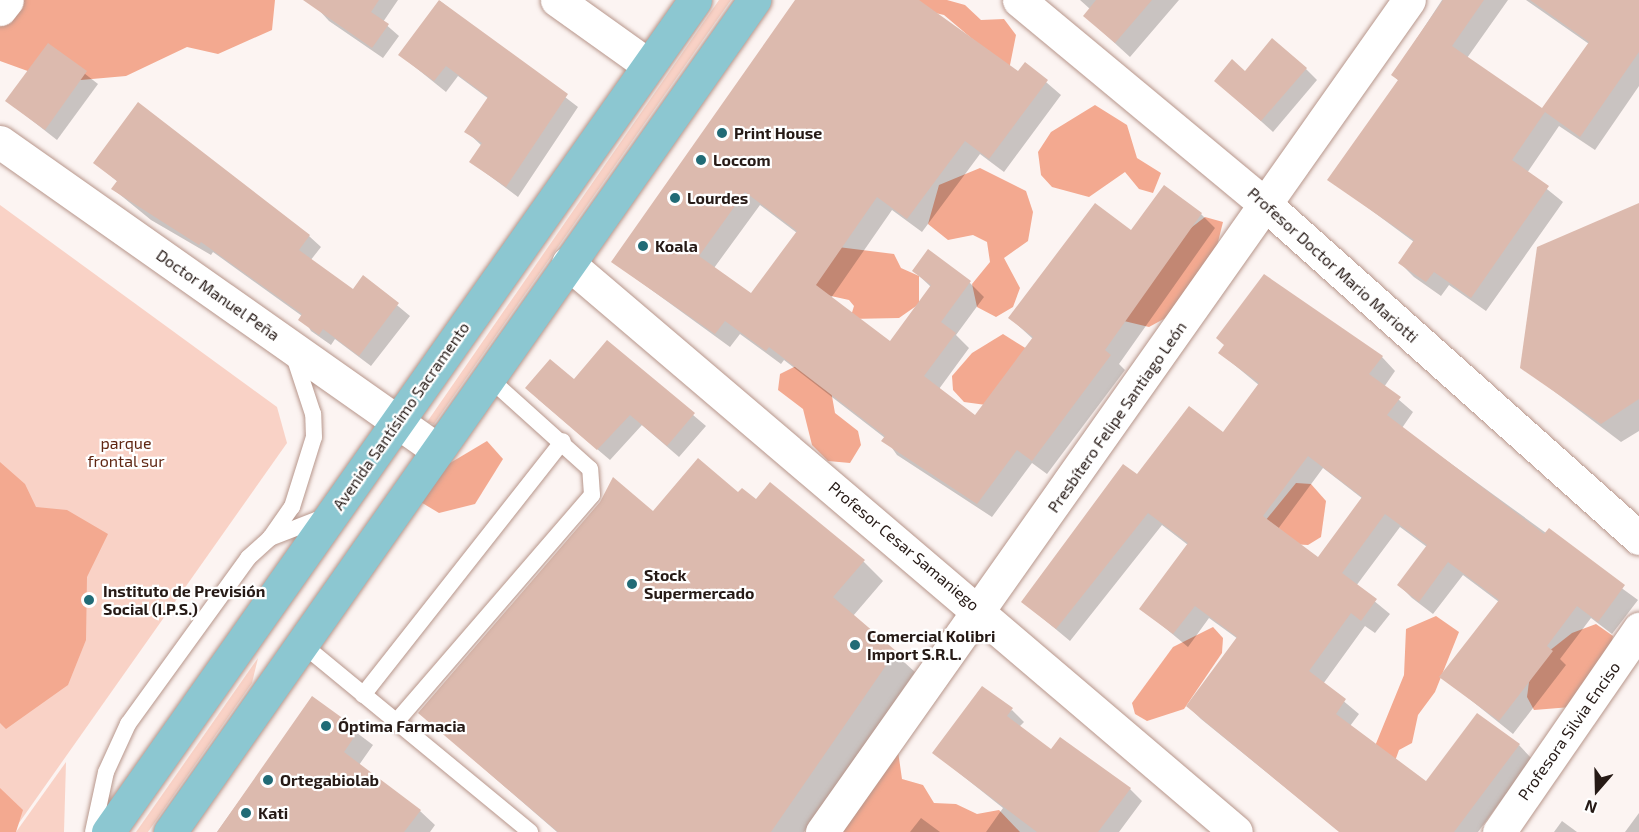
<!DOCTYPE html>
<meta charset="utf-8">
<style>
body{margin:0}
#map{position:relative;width:1639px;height:832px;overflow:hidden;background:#fcf4f2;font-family:"Exo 2",sans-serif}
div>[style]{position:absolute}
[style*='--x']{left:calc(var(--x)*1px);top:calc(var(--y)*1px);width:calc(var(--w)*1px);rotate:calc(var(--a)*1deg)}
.green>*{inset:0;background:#f9d2c6}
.forest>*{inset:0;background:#f3a990}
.shadow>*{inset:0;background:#0003}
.building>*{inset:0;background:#dcbaae}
.roads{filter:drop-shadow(0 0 2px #b7968b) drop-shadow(0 0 2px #b7968b)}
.service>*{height:16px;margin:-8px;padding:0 8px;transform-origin:8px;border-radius:8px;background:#fff}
.minor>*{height:33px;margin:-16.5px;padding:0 16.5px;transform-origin:16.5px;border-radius:16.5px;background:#fff}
.tertiary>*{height:33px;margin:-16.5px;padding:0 16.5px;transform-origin:16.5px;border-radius:16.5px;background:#fff}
.primary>*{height:33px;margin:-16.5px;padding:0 16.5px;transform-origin:16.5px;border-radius:16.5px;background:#8cc7d1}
.dots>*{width:16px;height:16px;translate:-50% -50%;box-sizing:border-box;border:3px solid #fff;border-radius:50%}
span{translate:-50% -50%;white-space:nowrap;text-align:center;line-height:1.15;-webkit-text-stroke:4.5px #fff;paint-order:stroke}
.poi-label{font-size:16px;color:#261a16;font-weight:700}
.left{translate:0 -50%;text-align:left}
.street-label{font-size:16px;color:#261a16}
.park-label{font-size:16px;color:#602713}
.north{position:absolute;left:1567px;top:760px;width:60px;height:60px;-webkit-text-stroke:4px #fff;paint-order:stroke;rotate:200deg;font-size:16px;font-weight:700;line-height:24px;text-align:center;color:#261a16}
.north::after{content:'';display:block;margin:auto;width:21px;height:27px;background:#261a16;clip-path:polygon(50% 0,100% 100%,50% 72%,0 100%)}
</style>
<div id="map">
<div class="green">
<div style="clip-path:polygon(719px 0,731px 0,434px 424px,427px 422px)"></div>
<div style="clip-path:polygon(0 205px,277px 407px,287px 443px,14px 830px,0 821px)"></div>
<div style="clip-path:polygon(258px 658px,252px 683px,148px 832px,136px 832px)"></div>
<div style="clip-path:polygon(66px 762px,64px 832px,16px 832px)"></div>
</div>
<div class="forest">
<div style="clip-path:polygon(0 0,275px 0,272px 30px,218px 54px,187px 47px,126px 76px,58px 82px,0 61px)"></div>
<div style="clip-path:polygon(879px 0,947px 0,965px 5px,981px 20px,1004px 19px,1016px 35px,1009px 70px,944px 15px)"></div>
<div style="clip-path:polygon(1095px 105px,1127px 125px,1137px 158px,1161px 173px,1153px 193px,1139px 189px,1125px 172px,1089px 197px,1052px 187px,1041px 175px,1038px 152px,1051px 132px)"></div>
<div style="clip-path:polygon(980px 168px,1026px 191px,1033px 212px,1028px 241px,1004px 258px,1020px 288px,1013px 307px,996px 317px,977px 307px,972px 284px,990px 262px,987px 242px,973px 235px,948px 240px,928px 224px,939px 185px)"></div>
<div style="clip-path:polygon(1205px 217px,1223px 222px,1216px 250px,1171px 315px,1149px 327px,1124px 321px,1170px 244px)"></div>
<div style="clip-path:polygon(830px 246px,894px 254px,901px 268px,919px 276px,919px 304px,899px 318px,850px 319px,854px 306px,849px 300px,813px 292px)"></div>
<div style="clip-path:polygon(1003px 334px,1027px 349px,986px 405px,964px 402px,953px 390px,952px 376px,972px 353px)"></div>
<div style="clip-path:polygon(800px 364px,830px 385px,835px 413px,858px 431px,861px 445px,850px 463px,828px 461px,812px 445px,803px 409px,778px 390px,780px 374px)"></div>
<div style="clip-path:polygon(487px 441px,503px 459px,475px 504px,439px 513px,419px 501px,435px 472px)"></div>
<div style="clip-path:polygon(0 462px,25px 484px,36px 507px,67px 510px,108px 534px,87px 577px,86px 640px,68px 685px,6px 729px,0 723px)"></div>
<div style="clip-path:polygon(1296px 483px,1311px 484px,1326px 501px,1321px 537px,1308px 545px,1248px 542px)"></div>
<div style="clip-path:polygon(1436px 616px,1459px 632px,1435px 692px,1418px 715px,1412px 743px,1399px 750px,1387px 783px,1375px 746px,1404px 675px,1406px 629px)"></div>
<div style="clip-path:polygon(1596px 624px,1613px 636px,1608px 660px,1571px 707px,1534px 710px,1527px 697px,1529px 682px,1544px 655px,1572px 633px)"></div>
<div style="clip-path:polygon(1213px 627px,1223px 638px,1222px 653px,1184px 709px,1147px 721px,1135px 714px,1132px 703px,1173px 647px)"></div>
<div style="clip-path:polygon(898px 751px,902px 779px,923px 785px,934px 803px,956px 804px,977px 814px,999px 810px,1020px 832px,837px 832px)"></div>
<div style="clip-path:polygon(0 788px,23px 810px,16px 832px,0 832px)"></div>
</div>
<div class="shadow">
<div style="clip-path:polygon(324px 0,398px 0,383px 22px,399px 36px,383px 58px,329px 21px,318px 9px)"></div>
<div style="clip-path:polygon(evenodd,798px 0,917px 0,1019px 73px,1025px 64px,1061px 95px,1004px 172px,980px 154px,922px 232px,892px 210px,831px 298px,890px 343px,931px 287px,914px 271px,928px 251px,970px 283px,984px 297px,956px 335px,969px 348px,939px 389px,975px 417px,1033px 339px,1010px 318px,1132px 232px,1201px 214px,1215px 228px,1119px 364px,1125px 370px,1047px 474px,1032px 463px,992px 517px,897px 455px,885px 438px,784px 360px,781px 364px,740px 334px,730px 347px,613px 262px,798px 0,760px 205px,797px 233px,751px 295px,714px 268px,760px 205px)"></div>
<div style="clip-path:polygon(1080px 0,1179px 0,1130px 57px,1085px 16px,1090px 9px)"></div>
<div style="clip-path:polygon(1442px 0,1508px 0,1467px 58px,1542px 110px,1589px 44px,1526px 0,1639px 0,1639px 86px,1595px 150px,1559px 126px,1527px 173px,1563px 202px,1486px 311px,1449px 285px,1441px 296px,1414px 277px,1400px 263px,1414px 242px,1329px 179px,1399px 81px,1393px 75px)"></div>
<div style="clip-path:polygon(440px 1px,578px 107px,518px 197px,471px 162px,482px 146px,466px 131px,489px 99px,458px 76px,446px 92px,400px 55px)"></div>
<div style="clip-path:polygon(48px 45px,98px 84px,57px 140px,7px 101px)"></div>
<div style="clip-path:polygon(1306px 69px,1317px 80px,1273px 132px,1216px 81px,1245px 73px)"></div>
<div style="clip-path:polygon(95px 163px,309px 236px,321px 247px,310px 261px,353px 291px,363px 277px,410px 316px,371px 366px,335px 339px,331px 345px,311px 331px,302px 316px,213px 252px,211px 255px,151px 220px,113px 189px,118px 182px)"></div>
<div style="clip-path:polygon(1639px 210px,1639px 431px,1621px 442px,1522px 367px)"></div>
<div style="clip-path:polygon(607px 342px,706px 426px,679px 457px,642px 425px,610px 460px,538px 399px,574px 381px)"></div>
<div style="clip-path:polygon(evenodd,1220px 353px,1382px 357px,1395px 371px,1384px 387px,1413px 412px,1402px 428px,1638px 600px,1612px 634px,1591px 618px,1560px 659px,1566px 665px,1513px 734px,1441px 676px,1499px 602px,1463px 575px,1433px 614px,1412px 598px,1399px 585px,1427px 547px,1400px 527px,1356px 586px,1390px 614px,1375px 633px,1365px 626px,1323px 684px,1359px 714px,1350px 726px,1426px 783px,1519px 745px,1532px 759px,1478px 832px,1340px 832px,1201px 719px,1188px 706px,1238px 639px,1209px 618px,1188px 647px,1141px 608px,1188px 545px,1162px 525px,1070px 641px,1023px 602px,1137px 476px,1223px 434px,1260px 386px,1220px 353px,1323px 468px,1363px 499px,1318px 559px,1278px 529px,1323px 468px)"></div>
<div style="clip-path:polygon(739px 494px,864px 562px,883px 581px,853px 616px,915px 672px,804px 832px,557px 832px,420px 713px,653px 513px)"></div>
<div style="clip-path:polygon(312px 699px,373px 745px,359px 765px,420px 811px,435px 825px,430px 832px,217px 832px)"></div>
<div style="clip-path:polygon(1012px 710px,1024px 722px,1019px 727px,1051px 751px,1130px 789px,1142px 801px,1119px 832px,986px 832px,1003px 808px,934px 753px)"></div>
<div style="clip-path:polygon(1639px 813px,1639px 832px,1625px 832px)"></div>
<div style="clip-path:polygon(921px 818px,940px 832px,910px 832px)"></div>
<div style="clip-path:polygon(1562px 821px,1577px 832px,1554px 832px)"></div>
</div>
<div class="building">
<div style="clip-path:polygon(303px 0,379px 0,371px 12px,389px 24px,372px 48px)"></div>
<div style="clip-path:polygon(439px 0,568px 94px,506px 187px,469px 162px,482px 143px,464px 132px,488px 97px,446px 66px,434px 81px,398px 55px)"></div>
<div style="clip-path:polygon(evenodd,795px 0,919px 0,1018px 71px,1025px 62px,1048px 80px,989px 159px,965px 141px,907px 219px,877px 197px,816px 285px,890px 341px,931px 285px,912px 271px,928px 249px,971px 281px,941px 322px,956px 333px,924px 376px,975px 415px,1033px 337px,1008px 318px,1095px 203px,1131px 230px,1164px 185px,1202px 213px,1105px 350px,1111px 355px,1032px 461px,1017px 450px,977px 504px,881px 441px,885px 436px,769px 347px,766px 351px,725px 321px,715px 334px,611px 262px,795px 0,745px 192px,797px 231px,751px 293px,699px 256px,745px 192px)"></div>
<div style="clip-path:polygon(1096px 0,1152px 0,1115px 43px,1083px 16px)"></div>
<div style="clip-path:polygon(1443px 0,1484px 0,1452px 46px,1542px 108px,1589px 42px,1530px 0,1639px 0,1639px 52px,1580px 137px,1545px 112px,1512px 160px,1549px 186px,1471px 298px,1434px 272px,1426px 282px,1398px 263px,1414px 240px,1327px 180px,1398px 80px,1391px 75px)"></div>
<div style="clip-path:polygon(1272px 38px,1307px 68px,1261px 121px,1214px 81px,1232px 59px,1245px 71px)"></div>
<div style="clip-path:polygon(48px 43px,87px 71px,45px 130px,5px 101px)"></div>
<div style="clip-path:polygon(138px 102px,310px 235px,299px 250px,353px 289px,363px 275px,399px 303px,359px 356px,323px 329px,319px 335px,298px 320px,302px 314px,201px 242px,199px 245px,111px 189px,117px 181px,93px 163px)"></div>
<div style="clip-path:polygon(1639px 203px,1639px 399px,1601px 424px,1520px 368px,1537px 247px)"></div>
<div style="clip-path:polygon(evenodd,1264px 274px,1383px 356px,1369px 374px,1401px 397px,1387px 415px,1544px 534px,1549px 528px,1625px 585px,1598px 622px,1577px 606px,1547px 646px,1553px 651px,1499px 721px,1439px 677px,1499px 600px,1448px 562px,1419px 602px,1397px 585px,1427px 545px,1385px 514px,1342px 573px,1377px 599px,1361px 621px,1351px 613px,1309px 671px,1346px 699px,1336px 714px,1426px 781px,1477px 713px,1520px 744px,1454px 832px,1339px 832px,1186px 706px,1237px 637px,1195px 606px,1173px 634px,1139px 609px,1188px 543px,1148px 513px,1056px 629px,1021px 602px,1123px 464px,1137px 474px,1189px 406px,1223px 432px,1259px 383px,1218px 353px,1224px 345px,1216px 338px,1264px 274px,1308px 456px,1362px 497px,1318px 557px,1263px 516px,1308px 456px)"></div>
<div style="clip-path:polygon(607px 340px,695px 413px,667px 446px,630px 415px,597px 450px,525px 388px,550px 359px,574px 379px)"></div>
<div style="clip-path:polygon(698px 458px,738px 492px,742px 488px,756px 499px,770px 482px,865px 560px,833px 597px,896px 651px,771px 832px,558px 832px,418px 713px,600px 502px,613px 477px,653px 511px)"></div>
<div style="clip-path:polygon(982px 686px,1013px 708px,1007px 716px,1051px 749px,1060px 737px,1131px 788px,1098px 832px,1037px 832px,932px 753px)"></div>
<div style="clip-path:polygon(312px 696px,359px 730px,344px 752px,421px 810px,404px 832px,217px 832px)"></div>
</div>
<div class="roads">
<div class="service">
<div style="--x:270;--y:538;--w:38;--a:-55"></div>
<div style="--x:292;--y:507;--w:73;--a:-72.6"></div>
<div style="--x:314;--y:437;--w:23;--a:-92"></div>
<div style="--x:313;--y:414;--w:64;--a:-108.2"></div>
<div style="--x:301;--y:643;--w:297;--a:39.5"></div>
<div style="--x:363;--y:695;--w:323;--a:-51.8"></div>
<div style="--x:396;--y:722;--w:300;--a:-49.2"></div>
<div style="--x:592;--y:495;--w:26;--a:-94"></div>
<div style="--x:590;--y:469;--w:137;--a:-138"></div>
<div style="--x:93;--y:832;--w:61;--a:-77.8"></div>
<div style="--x:106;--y:772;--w:53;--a:-65.4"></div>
<div style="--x:128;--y:724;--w:205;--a:-54.1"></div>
<div style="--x:248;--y:558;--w:30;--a:-42"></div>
<div style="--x:270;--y:538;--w:58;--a:-21.3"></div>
</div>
<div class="minor">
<div style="--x:557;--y:0;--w:112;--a:35.5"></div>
<div style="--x:1019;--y:0;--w:321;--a:39.7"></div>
<div style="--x:1266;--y:205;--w:500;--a:41.76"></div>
<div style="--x:0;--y:9;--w:11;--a:-52"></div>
<div style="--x:568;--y:263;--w:877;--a:40.42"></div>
<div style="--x:822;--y:832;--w:1018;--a:-54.8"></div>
<div style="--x:1499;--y:832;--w:247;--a:-55.4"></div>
</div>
<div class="tertiary">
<div style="--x:0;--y:142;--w:533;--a:35.15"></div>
</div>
<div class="primary">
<div style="--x:108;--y:832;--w:1018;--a:-54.8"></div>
<div style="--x:170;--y:832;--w:1017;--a:-54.93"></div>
</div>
</div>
<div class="dots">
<div style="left:722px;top:133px;background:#216b76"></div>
<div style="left:701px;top:160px;background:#216b76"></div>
<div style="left:675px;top:198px;background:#216b76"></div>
<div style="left:643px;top:246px;background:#216b76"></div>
<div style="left:632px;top:584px;background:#216b76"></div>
<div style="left:89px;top:600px;background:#216b76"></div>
<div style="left:855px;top:645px;background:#216b76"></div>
<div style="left:326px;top:726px;background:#216b76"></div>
<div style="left:268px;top:780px;background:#216b76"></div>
<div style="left:246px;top:813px;background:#216b76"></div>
</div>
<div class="poi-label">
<span class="left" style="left:734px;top:133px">Print House</span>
<span class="left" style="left:713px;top:160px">Loccom</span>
<span class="left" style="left:687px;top:198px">Lourdes</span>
<span class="left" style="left:655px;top:246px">Koala</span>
<span class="left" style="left:644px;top:584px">Stock<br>Supermercado</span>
<span class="left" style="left:103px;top:600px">Instituto de Previsión<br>Social (I.P.S.)</span>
<span class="left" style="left:867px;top:645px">Comercial Kolibri<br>Import S.R.L.</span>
<span class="left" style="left:338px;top:726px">Óptima Farmacia</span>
<span class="left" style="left:280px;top:780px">Ortegabiolab</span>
<span class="left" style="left:258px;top:813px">Kati</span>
</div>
<div class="street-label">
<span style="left:1333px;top:265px;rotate:42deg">Profesor Doctor Mario Mariotti</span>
<span style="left:218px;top:295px;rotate:35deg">Doctor Manuel Peña</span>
<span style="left:401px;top:416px;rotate:-55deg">Avenida Santísimo Sacramento</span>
<span style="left:1117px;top:417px;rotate:-55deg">Presbítero Felipe Santiago León</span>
<span style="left:904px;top:546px;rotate:40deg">Profesor Cesar Samaniego</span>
<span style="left:1569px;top:731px;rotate:-55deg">Profesora Silvia Enciso</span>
</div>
<div class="park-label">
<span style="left:126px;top:452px">parque<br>frontal sur</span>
</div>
<div class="north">N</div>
</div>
